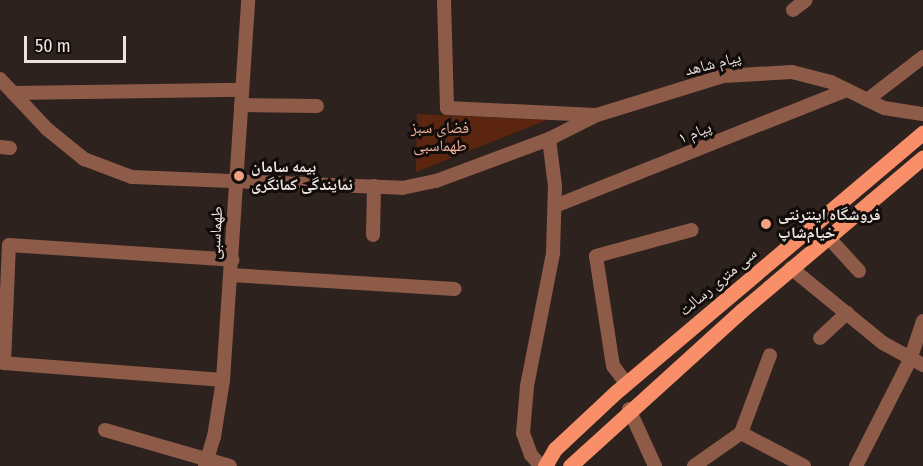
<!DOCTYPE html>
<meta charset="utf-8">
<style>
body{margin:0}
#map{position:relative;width:923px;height:466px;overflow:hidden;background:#2d221e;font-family:"Fira Sans Condensed","Noto Naskh Arabic",sans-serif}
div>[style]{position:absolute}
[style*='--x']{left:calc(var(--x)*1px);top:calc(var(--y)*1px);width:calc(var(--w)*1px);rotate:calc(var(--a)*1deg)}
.green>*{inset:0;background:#5b2510}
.minor>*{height:14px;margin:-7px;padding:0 7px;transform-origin:7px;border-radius:7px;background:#8f5b49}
.major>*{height:15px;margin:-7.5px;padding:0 7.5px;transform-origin:7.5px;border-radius:7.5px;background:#f98f69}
.dots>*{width:16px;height:16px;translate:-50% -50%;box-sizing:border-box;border:3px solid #120d0b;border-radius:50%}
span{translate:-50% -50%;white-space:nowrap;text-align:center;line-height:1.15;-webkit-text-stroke:6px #120d0b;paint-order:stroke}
.street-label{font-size:16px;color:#ece4e1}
.park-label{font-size:16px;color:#f3b49d}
.poi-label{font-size:16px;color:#ece4e1;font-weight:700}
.left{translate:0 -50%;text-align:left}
.scale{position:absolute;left:24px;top:36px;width:102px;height:27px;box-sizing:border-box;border:3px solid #ece4e1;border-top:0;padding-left:8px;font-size:18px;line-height:21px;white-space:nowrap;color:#ece4e1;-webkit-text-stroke:4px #120d0b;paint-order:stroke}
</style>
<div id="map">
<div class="green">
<div style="clip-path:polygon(417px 114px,547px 120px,416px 172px)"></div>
</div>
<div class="minor">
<div style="--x:444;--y:0;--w:108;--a:88.4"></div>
<div style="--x:447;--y:108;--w:148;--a:2.7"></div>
<div style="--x:793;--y:10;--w:16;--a:-38"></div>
<div style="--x:0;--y:79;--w:69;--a:46.8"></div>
<div style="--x:47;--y:129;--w:48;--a:39"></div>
<div style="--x:84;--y:159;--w:51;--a:20.6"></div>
<div style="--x:132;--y:177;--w:270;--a:2.3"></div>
<div style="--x:402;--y:188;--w:35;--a:-12"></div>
<div style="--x:436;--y:181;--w:121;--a:-20.4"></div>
<div style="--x:549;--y:139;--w:54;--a:-26.6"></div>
<div style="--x:597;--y:115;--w:132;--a:-17.2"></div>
<div style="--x:723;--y:76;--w:69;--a:-3.3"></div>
<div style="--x:792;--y:72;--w:40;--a:14.4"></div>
<div style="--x:831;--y:82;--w:59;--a:26.1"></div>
<div style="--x:884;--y:108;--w:39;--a:9"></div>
<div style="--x:13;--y:93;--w:229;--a:-0.8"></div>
<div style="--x:867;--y:100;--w:71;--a:-37.5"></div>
<div style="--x:241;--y:105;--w:76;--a:0.8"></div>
<div style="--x:0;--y:147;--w:10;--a:6"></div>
<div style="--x:555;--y:206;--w:314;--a:-21.7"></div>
<div style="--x:373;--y:235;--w:49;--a:-88.8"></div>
<div style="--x:828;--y:237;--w:46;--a:47.6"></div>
<div style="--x:791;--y:268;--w:119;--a:39.2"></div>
<div style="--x:883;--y:343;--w:46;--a:28.8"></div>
<div style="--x:231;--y:275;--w:224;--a:3.6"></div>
<div style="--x:820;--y:338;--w:37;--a:-43"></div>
<div style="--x:223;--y:380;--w:220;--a:-175.6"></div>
<div style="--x:4;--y:363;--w:118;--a:-87.6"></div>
<div style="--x:9;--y:245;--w:224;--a:3.8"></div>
<div style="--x:626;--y:383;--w:21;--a:-127"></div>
<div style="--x:613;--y:366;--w:111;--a:-98.8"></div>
<div style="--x:596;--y:256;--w:99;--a:-15.2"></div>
<div style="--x:629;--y:409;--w:63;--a:65.5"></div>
<div style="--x:105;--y:430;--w:130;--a:16.1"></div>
<div style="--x:741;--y:433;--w:71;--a:27.6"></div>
<div style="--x:205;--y:466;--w:30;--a:-73"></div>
<div style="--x:214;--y:437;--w:58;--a:-81"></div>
<div style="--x:223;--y:380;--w:381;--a:-86.2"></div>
<div style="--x:541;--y:466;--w:15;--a:-132"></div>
<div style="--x:531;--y:455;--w:23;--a:-110"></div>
<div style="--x:523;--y:433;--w:47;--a:-85.1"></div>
<div style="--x:527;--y:386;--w:136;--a:-78.9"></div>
<div style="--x:553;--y:253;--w:67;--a:-88.3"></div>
<div style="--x:555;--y:186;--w:47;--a:-97.3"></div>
<div style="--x:694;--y:466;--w:57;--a:-35.1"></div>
<div style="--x:741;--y:433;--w:83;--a:-69.6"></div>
<div style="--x:856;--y:466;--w:119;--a:-63"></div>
<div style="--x:910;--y:360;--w:41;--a:-71.6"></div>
</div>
<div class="major">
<div style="--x:545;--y:466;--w:20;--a:-60"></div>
<div style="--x:555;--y:449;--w:83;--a:-43.1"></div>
<div style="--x:616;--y:392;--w:402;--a:-40.2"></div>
<div style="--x:570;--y:466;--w:231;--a:-42.2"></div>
<div style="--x:741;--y:311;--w:238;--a:-40.2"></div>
</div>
<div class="dots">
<div style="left:239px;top:176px;background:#f3a082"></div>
<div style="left:766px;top:224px;background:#f3a082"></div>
</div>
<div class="street-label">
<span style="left:713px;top:64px;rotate:-14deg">پیام شاهد</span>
<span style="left:695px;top:133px;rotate:-22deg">۱ پیام</span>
<span style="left:216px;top:233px;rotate:-87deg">طهماسبی</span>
<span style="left:718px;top:282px;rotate:-40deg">سی متری رسالت</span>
</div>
<div class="park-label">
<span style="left:440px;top:137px">فضای سبز<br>طهماسبی</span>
</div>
<div class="poi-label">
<span class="left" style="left:251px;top:176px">بیمه سامان<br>نمایندگی کمانگری</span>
<span class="left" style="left:778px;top:224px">فروشگاه اینترنتی<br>خیام‌شاپ</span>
</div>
<div class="scale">50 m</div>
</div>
